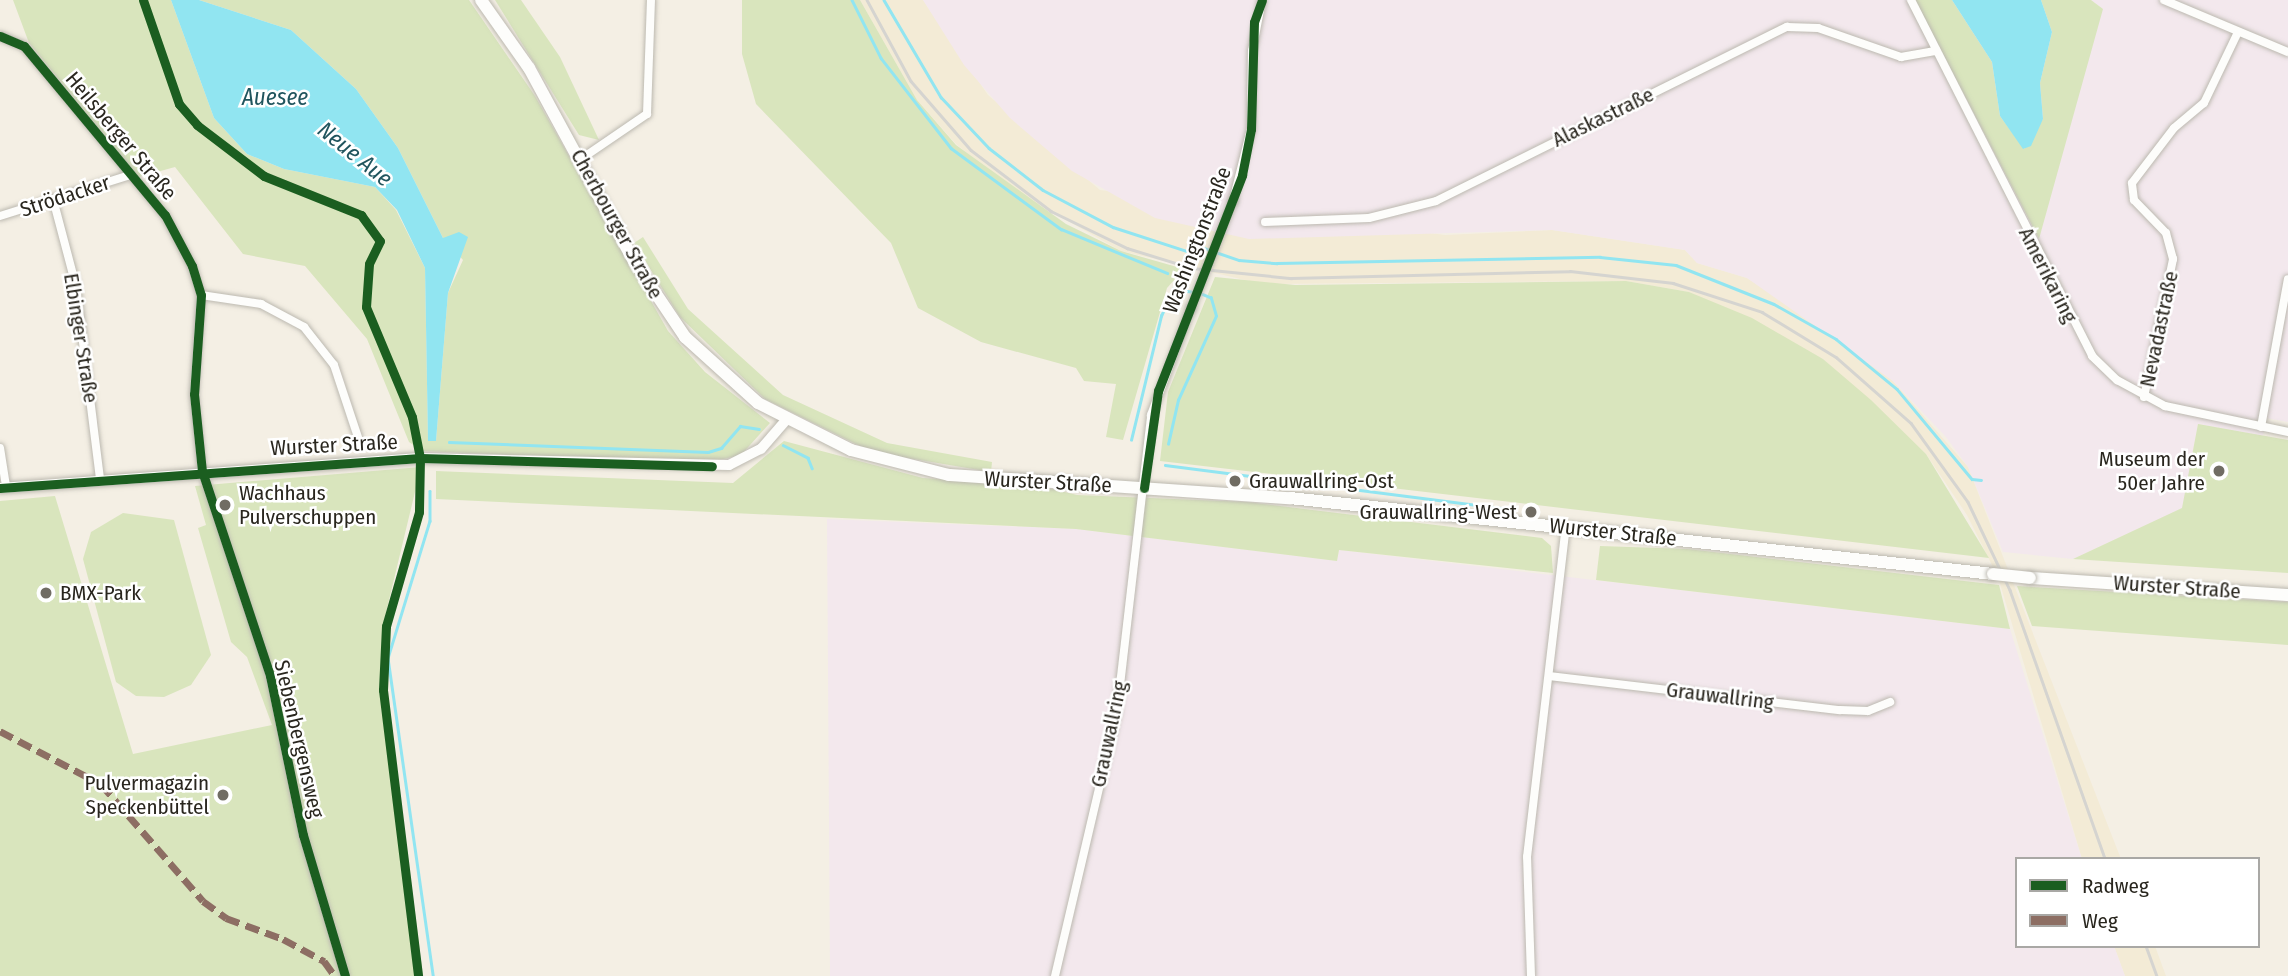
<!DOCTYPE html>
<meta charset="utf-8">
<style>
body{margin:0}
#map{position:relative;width:2288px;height:976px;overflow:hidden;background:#f4efe4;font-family:"Fira Sans Condensed",sans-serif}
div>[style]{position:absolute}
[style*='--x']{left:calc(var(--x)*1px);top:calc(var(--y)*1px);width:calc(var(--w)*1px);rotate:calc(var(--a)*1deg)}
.built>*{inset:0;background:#f3ebd6}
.industrial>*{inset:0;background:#f3e8ed}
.green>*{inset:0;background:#d9e5bd}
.water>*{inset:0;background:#91e5f1}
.stream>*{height:2.5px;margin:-1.25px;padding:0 1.25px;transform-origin:1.25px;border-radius:1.25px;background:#91e5f1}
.roads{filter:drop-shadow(0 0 2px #bcb9b0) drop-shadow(0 0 2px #bcb9b0)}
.minor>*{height:8px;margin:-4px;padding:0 4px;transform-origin:4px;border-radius:4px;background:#fdfdfb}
.tertiary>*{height:10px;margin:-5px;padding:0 5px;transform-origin:5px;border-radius:5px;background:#fdfdfb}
.primary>*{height:12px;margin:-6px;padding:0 6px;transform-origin:6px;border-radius:6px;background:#fdfdfb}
.rail>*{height:2.5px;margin:-1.25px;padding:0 1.25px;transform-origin:1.25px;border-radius:1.25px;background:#d5d4d0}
.bridges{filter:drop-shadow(0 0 2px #bcb9b0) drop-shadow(0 0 2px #bcb9b0)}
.minor-bridge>*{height:8px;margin:-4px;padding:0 4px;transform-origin:4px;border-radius:4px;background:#fdfdfb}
.primary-bridge>*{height:12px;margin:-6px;padding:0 6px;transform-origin:6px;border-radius:6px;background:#fdfdfb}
.quiet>*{height:7px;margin-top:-3.5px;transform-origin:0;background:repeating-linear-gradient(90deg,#8d6e63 0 14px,transparent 0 21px)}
.cycleway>*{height:9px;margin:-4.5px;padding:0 4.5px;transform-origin:4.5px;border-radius:4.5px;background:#1b5e20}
.dots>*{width:19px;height:19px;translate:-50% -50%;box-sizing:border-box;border:4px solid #fff;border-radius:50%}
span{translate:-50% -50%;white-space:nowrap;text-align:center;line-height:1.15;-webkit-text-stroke:5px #fff;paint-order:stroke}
.street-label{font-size:21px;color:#29261e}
.poi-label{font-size:21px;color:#29261e}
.right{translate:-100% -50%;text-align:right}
.left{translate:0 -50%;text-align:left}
.water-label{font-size:23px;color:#20555e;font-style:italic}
.legend{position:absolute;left:2015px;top:857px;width:245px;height:91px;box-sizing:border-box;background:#fff;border:2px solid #a9a8a5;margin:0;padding:9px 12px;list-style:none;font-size:21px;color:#29261e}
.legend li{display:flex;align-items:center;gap:14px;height:35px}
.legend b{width:35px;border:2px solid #a9a8a5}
</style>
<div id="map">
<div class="built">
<div style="clip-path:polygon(860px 0,923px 0,988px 95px,1100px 190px,1445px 235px,1552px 230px,1685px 250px,1697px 263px,1747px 278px,1833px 333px,1893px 381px,1968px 467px,2121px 859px,2082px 859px,1998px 577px,1967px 515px,1926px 454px,1823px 359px,1689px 292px,1626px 281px,1262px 284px,1121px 251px,1011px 189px,956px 144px,917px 100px)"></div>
<div style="clip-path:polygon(2114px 946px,2155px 946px,2166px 976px,2125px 976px)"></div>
</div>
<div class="industrial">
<div style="clip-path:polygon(923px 0,1915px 0,2103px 9px,2091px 0,2288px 0,2288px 422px,2266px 418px,2263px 436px,2198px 424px,2183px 508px,2073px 559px,2003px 552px,1968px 467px,1946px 437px,1893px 381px,1747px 278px,1697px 263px,1685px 250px,1552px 230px,1249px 239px,1155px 218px,1072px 171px,1010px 118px,964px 65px)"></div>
<div style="clip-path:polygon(827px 519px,1076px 529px,1337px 561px,1339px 550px,2010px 629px,2082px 859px,2017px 859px,2017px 946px,2114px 946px,2125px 976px,830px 976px)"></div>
</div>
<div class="green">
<div style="clip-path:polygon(13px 0,171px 0,214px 118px,247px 154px,284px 169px,375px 187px,396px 210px,425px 268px,428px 441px,436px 441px,448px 293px,463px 260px,443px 238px,398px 148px,356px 89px,291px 30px,199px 0,469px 0,535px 96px,668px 331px,705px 372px,770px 423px,741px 455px,706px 463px,422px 451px,409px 442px,367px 339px,305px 266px,243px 254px,175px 167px,139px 177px,29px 43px)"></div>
<div style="clip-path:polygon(495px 0,521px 0,560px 57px,599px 140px,579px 135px)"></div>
<div style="clip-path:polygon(742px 0,860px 0,917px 100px,956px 145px,1066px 224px,1121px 251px,1184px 269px,1167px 288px,1123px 440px,1106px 437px,1116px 384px,1084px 381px,1076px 368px,981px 342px,918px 308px,891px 243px,756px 104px,742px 54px)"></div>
<div style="clip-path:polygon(1915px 0,1952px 0,1992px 62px,2000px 116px,2024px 149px,2043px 119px,2040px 83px,2052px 32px,2041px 0,2091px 0,2103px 9px,2039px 239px)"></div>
<div style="clip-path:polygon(643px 237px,688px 309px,783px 395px,887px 443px,992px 462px,991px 472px,872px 452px,765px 399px,680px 317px,634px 243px)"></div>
<div style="clip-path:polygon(1215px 277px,1295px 285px,1626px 281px,1689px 292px,1752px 318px,1823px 359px,1871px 400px,1926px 454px,1989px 558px,1160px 461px,1168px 392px)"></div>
<div style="clip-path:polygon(2198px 424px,2288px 440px,2288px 573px,2073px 559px,2182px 508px)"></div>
<div style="clip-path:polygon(784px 441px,923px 478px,1040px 486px,1077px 495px,1247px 502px,1542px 538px,1551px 546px,1553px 573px,1339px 550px,1337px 561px,1076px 529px,436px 499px,436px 471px,733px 483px)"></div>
<div style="clip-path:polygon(421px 467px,383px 625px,380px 688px,382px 715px,390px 715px,423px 976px,0 976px,0 501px,55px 496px,133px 754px,272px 725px,247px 657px,231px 642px,198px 528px,206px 525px,195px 486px)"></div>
<div style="clip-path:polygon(123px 513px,174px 520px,211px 655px,191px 685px,164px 697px,136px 696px,116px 682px,83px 559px,91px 532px)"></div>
<div style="clip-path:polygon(1600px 546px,1688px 549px,1999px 585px,2010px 629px,1596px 580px)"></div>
<div style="clip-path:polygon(2017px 586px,2288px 602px,2288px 645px,2032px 626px)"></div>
</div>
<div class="water">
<div style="clip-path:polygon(171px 0,199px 0,291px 30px,356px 89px,398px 148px,443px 238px,459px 232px,468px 237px,448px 293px,436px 441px,428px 441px,425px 268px,397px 210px,375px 187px,284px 169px,247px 154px,214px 118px)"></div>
<div style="clip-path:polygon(1952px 0,2041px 0,2052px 32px,2040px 83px,2043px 119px,2031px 146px,2023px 149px,2000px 116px,1992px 62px)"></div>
</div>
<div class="stream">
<div style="--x:852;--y:0;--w:65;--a:63.4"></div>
<div style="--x:881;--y:58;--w:114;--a:52.1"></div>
<div style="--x:951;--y:148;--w:137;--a:36.4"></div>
<div style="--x:1061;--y:229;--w:115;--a:22.5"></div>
<div style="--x:884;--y:0;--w:113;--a:59.6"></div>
<div style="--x:941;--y:97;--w:70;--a:46.7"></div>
<div style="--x:989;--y:148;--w:68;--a:37.9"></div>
<div style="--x:1043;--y:190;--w:79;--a:27.9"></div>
<div style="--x:1113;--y:227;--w:84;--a:18"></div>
<div style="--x:1193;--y:253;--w:10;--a:-37"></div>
<div style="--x:1201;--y:247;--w:40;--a:18.9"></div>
<div style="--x:1239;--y:260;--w:38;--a:5"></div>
<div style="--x:1277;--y:263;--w:323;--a:-1.1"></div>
<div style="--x:1600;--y:257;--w:76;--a:6"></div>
<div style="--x:1676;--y:265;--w:105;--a:21.7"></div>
<div style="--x:1774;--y:304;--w:71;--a:29.4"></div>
<div style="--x:1836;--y:339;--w:79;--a:39.3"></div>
<div style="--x:1897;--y:389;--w:117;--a:50.2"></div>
<div style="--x:1972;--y:479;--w:9;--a:6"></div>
<div style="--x:1131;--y:440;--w:128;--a:-76.4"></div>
<div style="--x:1161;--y:316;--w:30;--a:-66"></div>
<div style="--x:1173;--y:289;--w:21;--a:8"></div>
<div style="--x:449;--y:442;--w:259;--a:2.2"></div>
<div style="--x:708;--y:452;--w:14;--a:-17"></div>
<div style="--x:721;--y:448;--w:29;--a:-49"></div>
<div style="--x:740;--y:426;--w:19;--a:9"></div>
<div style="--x:1168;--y:444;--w:45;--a:-77.2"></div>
<div style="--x:1178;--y:400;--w:92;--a:-65.7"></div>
<div style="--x:1216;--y:316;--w:19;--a:-106"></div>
<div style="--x:1211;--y:298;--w:11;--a:-158"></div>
<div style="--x:783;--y:445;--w:28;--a:27"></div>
<div style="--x:808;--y:458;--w:11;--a:68"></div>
<div style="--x:1165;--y:465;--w:340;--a:7.3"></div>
<div style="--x:430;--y:491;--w:30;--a:90"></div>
<div style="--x:430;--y:521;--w:143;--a:107"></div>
<div style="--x:388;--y:658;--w:321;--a:81.9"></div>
</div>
<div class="roads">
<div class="minor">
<div style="--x:1911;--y:0;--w:399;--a:63"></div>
<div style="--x:2092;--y:356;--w:35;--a:44"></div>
<div style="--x:2117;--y:380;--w:55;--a:28.4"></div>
<div style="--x:2165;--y:406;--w:126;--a:11.9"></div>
<div style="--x:2164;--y:0;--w:134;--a:22.8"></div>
<div style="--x:0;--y:36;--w:26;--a:23"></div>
<div style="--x:24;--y:46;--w:220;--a:50.2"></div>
<div style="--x:165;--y:215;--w:58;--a:62.1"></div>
<div style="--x:192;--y:266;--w:30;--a:73"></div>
<div style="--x:201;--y:295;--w:99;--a:94"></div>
<div style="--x:194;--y:394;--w:77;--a:84.1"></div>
<div style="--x:202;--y:471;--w:216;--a:71.6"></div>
<div style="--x:270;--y:676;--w:162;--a:78.3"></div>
<div style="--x:303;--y:835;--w:147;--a:73.4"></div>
<div style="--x:581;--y:159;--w:80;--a:-34.3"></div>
<div style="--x:647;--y:114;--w:114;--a:-88"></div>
<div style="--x:53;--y:199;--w:90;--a:75.2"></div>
<div style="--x:76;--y:286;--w:194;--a:82.9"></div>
<div style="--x:1233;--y:201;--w:74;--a:-76"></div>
<div style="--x:1251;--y:129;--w:78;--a:-89.3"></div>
<div style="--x:1252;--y:51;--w:52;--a:-78.9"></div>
<div style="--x:0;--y:216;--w:136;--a:-17.5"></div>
<div style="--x:1265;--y:222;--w:104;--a:-2.2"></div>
<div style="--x:1369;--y:218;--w:69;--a:-14.2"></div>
<div style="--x:1436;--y:201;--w:392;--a:-26.4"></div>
<div style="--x:1787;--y:27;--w:31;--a:2"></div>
<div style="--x:1818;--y:28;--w:88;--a:19.3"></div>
<div style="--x:1901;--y:57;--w:36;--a:-10"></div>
<div style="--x:201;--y:295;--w:61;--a:8.5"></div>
<div style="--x:261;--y:304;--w:49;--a:28.1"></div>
<div style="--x:304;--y:327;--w:48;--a:51.7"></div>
<div style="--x:334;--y:365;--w:76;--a:71.6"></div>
<div style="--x:2144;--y:397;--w:141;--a:-78.1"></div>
<div style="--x:2173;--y:259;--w:27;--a:-105"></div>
<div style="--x:2166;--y:233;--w:46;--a:-134.1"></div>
<div style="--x:2134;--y:200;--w:17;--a:-97"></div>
<div style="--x:2132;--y:183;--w:69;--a:-52.6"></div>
<div style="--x:2174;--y:128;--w:39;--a:-40"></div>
<div style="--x:2204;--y:103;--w:76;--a:-64.4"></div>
<div style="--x:2261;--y:427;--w:150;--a:-79.7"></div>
<div style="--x:0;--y:448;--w:39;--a:81"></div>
<div style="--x:1549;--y:676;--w:293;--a:6.7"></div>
<div style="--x:1840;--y:710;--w:28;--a:2"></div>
<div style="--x:1868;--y:711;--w:24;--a:-22"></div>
<div style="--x:1055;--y:976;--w:272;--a:-76.8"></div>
<div style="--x:1117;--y:711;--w:298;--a:-83.4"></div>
<div style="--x:1151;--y:415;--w:114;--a:-69.5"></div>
<div style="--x:1531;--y:976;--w:119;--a:-91.9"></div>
<div style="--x:1527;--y:857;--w:332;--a:-83.3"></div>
</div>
<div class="tertiary">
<div style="--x:0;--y:488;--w:421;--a:-4.1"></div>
<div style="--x:420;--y:458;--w:309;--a:1.3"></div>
<div style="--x:729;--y:465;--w:36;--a:-27"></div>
<div style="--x:761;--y:449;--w:38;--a:-49"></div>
</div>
<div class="primary">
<div style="--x:481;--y:0;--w:83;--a:54.8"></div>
<div style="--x:529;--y:68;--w:220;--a:61.5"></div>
<div style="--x:634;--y:261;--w:92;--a:56.1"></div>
<div style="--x:685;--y:337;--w:98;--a:42.1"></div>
<div style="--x:758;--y:403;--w:104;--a:26.8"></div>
<div style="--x:851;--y:450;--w:101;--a:14.3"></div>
<div style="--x:949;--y:475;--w:342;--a:3.9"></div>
<div style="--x:1290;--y:498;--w:707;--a:6.17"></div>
<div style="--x:2030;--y:578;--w:259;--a:3.8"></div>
</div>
</div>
<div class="rail">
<div style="--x:867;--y:0;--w:92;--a:61.5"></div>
<div style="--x:911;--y:81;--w:91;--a:49"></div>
<div style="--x:971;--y:150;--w:101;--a:37.3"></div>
<div style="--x:1051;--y:211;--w:85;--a:26"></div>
<div style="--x:1127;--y:248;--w:68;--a:17.1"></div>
<div style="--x:1192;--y:268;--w:100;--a:5.8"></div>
<div style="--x:1291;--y:278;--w:279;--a:-1.4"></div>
<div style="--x:1570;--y:271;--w:104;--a:6.6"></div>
<div style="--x:1673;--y:283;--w:94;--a:18"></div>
<div style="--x:1762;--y:312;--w:87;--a:31.3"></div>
<div style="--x:1836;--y:357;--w:100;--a:41.3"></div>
<div style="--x:1911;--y:423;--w:97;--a:54.2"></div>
<div style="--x:1968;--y:502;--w:98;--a:64.5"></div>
<div style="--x:2010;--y:590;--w:285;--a:70.5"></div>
<div style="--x:2146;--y:946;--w:32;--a:70"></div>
</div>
<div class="bridges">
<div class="minor-bridge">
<div style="--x:1191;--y:308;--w:115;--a:-68.6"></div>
</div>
<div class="primary-bridge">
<div style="--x:1993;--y:574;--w:37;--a:6"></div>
</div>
</div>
<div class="quiet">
<div style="--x:0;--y:731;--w:114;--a:27.7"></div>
<div style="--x:101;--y:784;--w:155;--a:48.9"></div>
<div style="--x:203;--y:901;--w:29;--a:36"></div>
<div style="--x:226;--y:918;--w:61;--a:20.2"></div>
<div style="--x:283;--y:939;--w:47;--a:28.2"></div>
<div style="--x:324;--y:961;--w:19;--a:54"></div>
</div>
<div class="cycleway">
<div style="--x:143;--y:0;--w:110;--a:70.9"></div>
<div style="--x:179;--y:104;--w:28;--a:49"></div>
<div style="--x:197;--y:125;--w:84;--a:37.3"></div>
<div style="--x:264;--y:176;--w:105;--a:21.9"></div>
<div style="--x:361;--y:215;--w:32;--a:54"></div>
<div style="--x:380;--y:241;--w:25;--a:116"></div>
<div style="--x:369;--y:264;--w:43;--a:94"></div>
<div style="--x:366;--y:307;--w:119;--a:67.3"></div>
<div style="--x:412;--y:417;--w:42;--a:79"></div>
<div style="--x:420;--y:458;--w:54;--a:91.1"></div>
<div style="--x:419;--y:512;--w:119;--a:106.1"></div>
<div style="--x:386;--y:626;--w:64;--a:92.7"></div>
<div style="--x:383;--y:690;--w:288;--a:83"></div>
<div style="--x:0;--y:36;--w:26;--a:23"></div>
<div style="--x:24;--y:46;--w:220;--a:50.2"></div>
<div style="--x:165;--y:215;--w:58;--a:62.1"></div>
<div style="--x:192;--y:266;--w:30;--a:73"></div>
<div style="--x:201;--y:295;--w:99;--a:94"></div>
<div style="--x:194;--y:394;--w:77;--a:84.1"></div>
<div style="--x:202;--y:471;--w:216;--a:71.6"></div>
<div style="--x:270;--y:676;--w:162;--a:78.3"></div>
<div style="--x:303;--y:835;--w:147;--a:73.4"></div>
<div style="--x:0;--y:488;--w:421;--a:-4.1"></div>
<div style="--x:420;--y:458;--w:292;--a:1.6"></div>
<div style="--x:1144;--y:488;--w:98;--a:-81.8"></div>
<div style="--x:1158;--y:391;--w:232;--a:-68.7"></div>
<div style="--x:1242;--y:175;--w:47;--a:-78.9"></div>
<div style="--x:1251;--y:129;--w:107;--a:-88.4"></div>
<div style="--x:1254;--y:22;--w:23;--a:-70"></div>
</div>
<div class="dots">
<div style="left:2219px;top:471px;background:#706c63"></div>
<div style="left:1235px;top:481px;background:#706c63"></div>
<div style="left:225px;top:505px;background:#706c63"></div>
<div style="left:1531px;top:512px;background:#706c63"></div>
<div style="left:46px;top:593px;background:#706c63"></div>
<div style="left:223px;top:795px;background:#706c63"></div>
</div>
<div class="street-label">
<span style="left:1603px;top:117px;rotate:-26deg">Alaskastraße</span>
<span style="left:121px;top:136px;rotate:50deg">Heilsberger Straße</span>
<span style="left:65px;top:196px;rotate:-18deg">Strödacker</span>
<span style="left:617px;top:224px;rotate:61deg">Cherbourger Straße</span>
<span style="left:1197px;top:240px;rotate:-69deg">Washingtonstraße</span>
<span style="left:2048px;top:275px;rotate:63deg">Amerikaring</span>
<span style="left:2159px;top:329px;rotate:-78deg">Nevadastraße</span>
<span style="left:81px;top:338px;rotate:81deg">Elbinger Straße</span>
<span style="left:334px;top:445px;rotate:-3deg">Wurster Straße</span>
<span style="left:1048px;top:482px;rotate:3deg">Wurster Straße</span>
<span style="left:1613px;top:532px;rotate:6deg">Wurster Straße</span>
<span style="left:2177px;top:587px;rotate:4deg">Wurster Straße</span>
<span style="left:1720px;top:696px;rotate:7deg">Grauwallring</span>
<span style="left:1109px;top:734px;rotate:-78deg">Grauwallring</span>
<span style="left:299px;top:739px;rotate:77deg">Siebenbergensweg</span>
</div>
<div class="poi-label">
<span class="right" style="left:2205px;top:471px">Museum der<br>50er Jahre</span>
<span class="left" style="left:1249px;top:481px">Grauwallring-Ost</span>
<span class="left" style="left:239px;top:505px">Wachhaus<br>Pulverschuppen</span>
<span class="right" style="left:1517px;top:512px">Grauwallring-West</span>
<span class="left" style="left:60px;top:593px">BMX-Park</span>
<span class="right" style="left:209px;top:795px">Pulvermagazin<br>Speckenbüttel</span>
</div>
<div class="water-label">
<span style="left:275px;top:97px">Auesee</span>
<span style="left:355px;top:154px;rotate:39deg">Neue Aue</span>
</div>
<ul class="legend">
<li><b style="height:9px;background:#1b5e20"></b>Radweg</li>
<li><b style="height:9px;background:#8d6e63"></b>Weg</li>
</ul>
</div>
